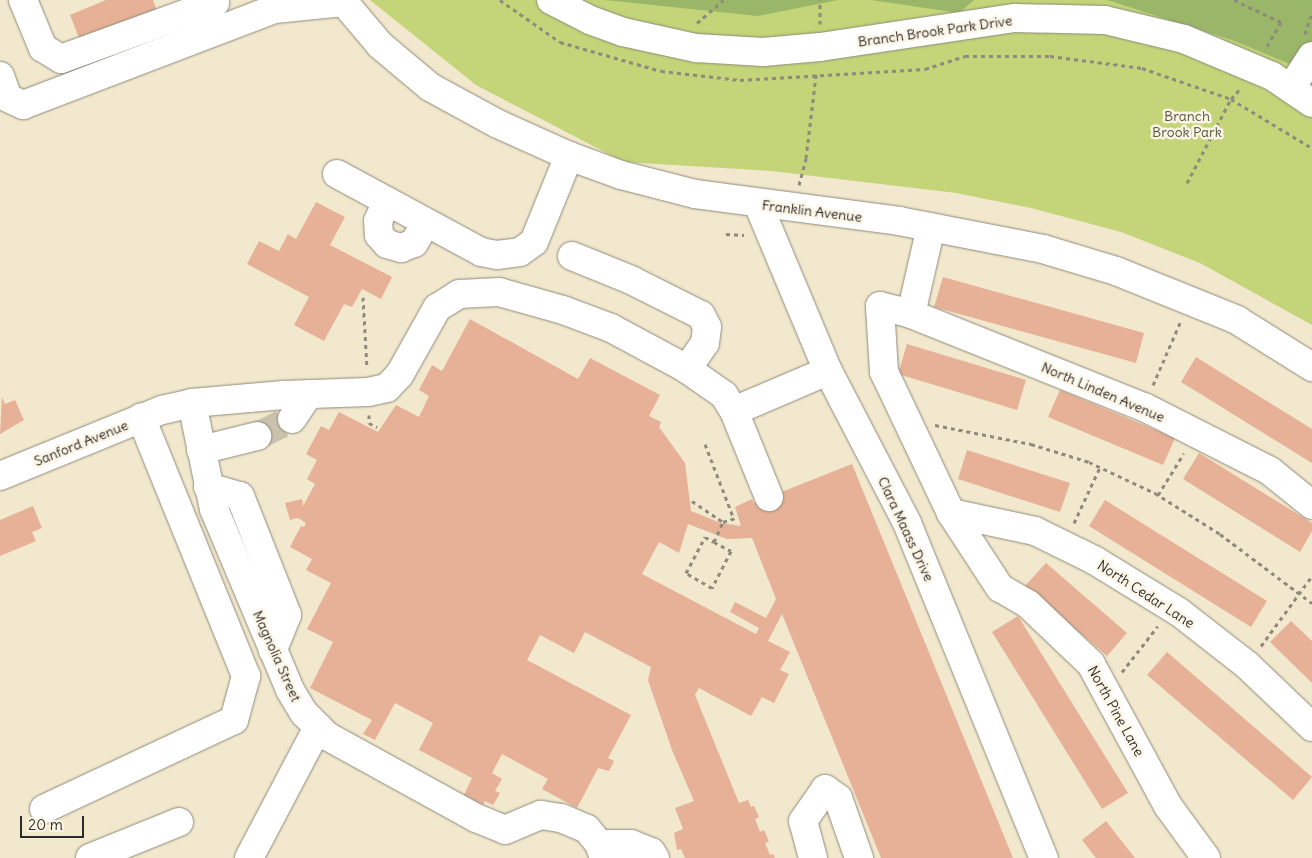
<!DOCTYPE html>
<style>
body{margin:0}
#map{position:relative;width:1312px;height:858px;overflow:hidden;background:#f2e8cd;font-family:Delius,sans-serif}
div>[style]{position:absolute}
[style*='--x']{left:calc(var(--x)*1px);top:calc(var(--y)*1px);width:calc(var(--w)*1px);rotate:calc(var(--a)*1deg)}
.green>*{inset:0;background:#c3d578}
.forest>*{inset:0;background:#9ab668}
.building>*{inset:0;background:#e6b197}
.minor-tunnel>*{height:28px;margin-top:-14px;transform-origin:0;background:repeating-linear-gradient(90deg,#cac2ad 0 28px,transparent 0 42px)}
.path>*{height:3px;margin-top:-1.5px;transform-origin:0;background:repeating-linear-gradient(90deg,#8e8a7c 0 4px,transparent 0 8px)}
.roads{filter:drop-shadow(0 0 1px #8e8a7c) drop-shadow(0 0 1px #8e8a7c)}
.minor>*{height:28px;margin:-14px;padding:0 14px;transform-origin:14px;border-radius:14px;background:#fff}
.major>*{height:28px;margin:-14px;padding:0 14px;transform-origin:14px;border-radius:14px;background:#fff}
span{translate:-50% -50%;white-space:nowrap;text-align:center;line-height:1.15;-webkit-text-stroke:5px #fcf5e5;paint-order:stroke}
.street-label{font-size:14px;color:#2b2b2b}
.park-label{font-size:14px;color:#51563e}
.scale{position:absolute;left:20px;top:816px;width:64px;height:22px;box-sizing:border-box;border:2px solid #2b2b2b;border-top:0;padding-left:6px;font-size:15px;line-height:18px;white-space:nowrap;color:#2b2b2b;-webkit-text-stroke:4px #fcf5e5;paint-order:stroke}
</style>
<div id="map">
<div class="green">
<div style="clip-path:polygon(370px 0,1312px 0,1312px 325px,1200px 263px,1121px 232px,1031px 208px,956px 193px,771px 171px,624px 162px,476px 85px)"></div>
</div>
<div class="forest">
<div style="clip-path:polygon(605px 0,838px 0,758px 16px)"></div>
<div style="clip-path:polygon(871px 0,974px 0,959px 13px)"></div>
<div style="clip-path:polygon(1107px 0,1312px 0,1312px 73px,1232px 40px)"></div>
</div>
<div class="building">
<div style="clip-path:polygon(106px 0,153px 0,157px 12px,81px 43px,70px 15px)"></div>
<div style="clip-path:polygon(316px 202px,345px 217px,330px 245px,392px 277px,381px 299px,362px 289px,352px 307px,344px 304px,324px 341px,294px 325px,309px 297px,247px 264px,259px 241px,279px 251px,288px 234px,296px 239px)"></div>
<div style="clip-path:polygon(943px 277px,1144px 333px,1136px 363px,934px 307px)"></div>
<div style="clip-path:polygon(evenodd,470px 319px,578px 379px,590px 358px,660px 395px,649px 416px,661px 422px,659px 427px,685px 463px,691px 511px,721px 523px,741px 526px,735px 507px,752px 499px,754px 503px,852px 464px,1013px 858px,881px 858px,782px 614px,768px 641px,790px 652px,780px 670px,789px 674px,774px 703px,762px 697px,751px 716px,699px 688px,695px 695px,739px 803px,748px 800px,751px 807px,754px 806px,759px 817px,755px 819px,760px 832px,764px 830px,769px 842px,765px 843px,770px 855px,773px 854px,775px 858px,685px 858px,681px 849px,677px 850px,674px 833px,683px 829px,675px 808px,694px 801px,672px 750px,648px 680px,651px 667px,585px 632px,574px 653px,540px 635px,527px 660px,631px 715px,608px 758px,614px 761px,609px 771px,598px 768px,577px 808px,542px 789px,548px 779px,502px 754px,492px 773px,502px 779px,495px 791px,500px 793px,493px 805px,485px 801px,483px 805px,464px 795px,472px 778px,419px 750px,433px 723px,395px 703px,375px 740px,363px 734px,372px 720px,310px 688px,333px 642px,307px 629px,331px 583px,306px 570px,312px 559px,290px 547px,301px 526px,304px 527px,306px 523px,298px 518px,290px 520px,285px 503px,302px 499px,303px 506px,315px 484px,307px 479px,317px 460px,306px 454px,321px 426px,329px 430px,339px 412px,378px 432px,396px 405px,419px 417px,429px 396px,419px 390px,432px 365px,442px 371px,470px 319px,688px 524px,727px 539px,752px 538px,776px 599px,766px 618px,735px 602px,730px 612px,759px 628px,756px 634px,642px 574px,659px 542px,679px 553px,688px 524px)"></div>
<div style="clip-path:polygon(907px 344px,1026px 380px,1017px 410px,898px 374px)"></div>
<div style="clip-path:polygon(1196px 357px,1312px 429px,1312px 463px,1181px 382px)"></div>
<div style="clip-path:polygon(1060px 390px,1175px 438px,1163px 465px,1048px 417px)"></div>
<div style="clip-path:polygon(2px 397px,5px 404px,15px 400px,24px 420px,0 434px)"></div>
<div style="clip-path:polygon(967px 450px,1070px 483px,1060px 512px,958px 479px)"></div>
<div style="clip-path:polygon(1199px 453px,1312px 523px,1312px 531px,1300px 552px,1183px 479px)"></div>
<div style="clip-path:polygon(1105px 500px,1267px 601px,1251px 627px,1089px 526px)"></div>
<div style="clip-path:polygon(33px 506px,42px 528px,32px 532px,36px 541px,0 556px,0 520px)"></div>
<div style="clip-path:polygon(1046px 563px,1127px 633px,1107px 656px,1025px 586px)"></div>
<div style="clip-path:polygon(1018px 616px,1128px 793px,1102px 809px,992px 632px)"></div>
<div style="clip-path:polygon(1291px 621px,1312px 641px,1312px 683px,1270px 642px)"></div>
<div style="clip-path:polygon(1167px 652px,1312px 777px,1293px 800px,1147px 675px)"></div>
<div style="clip-path:polygon(1106px 821px,1135px 858px,1096px 858px,1082px 840px)"></div>
</div>
<div class="minor-tunnel">
<div style="--x:257;--y:436;--w:39;--a:-26"></div>
</div>
<div class="path">
<div style="--x:500;--y:0;--w:73;--a:35"></div>
<div style="--x:560;--y:42;--w:105;--a:16"></div>
<div style="--x:661;--y:71;--w:80;--a:6.5"></div>
<div style="--x:740;--y:80;--w:185;--a:-3.4"></div>
<div style="--x:925;--y:69;--w:42;--a:-18"></div>
<div style="--x:965;--y:56;--w:85;--a:0"></div>
<div style="--x:1050;--y:56;--w:93;--a:7.4"></div>
<div style="--x:1142;--y:68;--w:94;--a:19.2"></div>
<div style="--x:1231;--y:99;--w:95;--a:31.2"></div>
<div style="--x:1234;--y:0;--w:52;--a:25.1"></div>
<div style="--x:1281;--y:22;--w:30;--a:120"></div>
<div style="--x:697;--y:23;--w:35;--a:-41"></div>
<div style="--x:820;--y:24;--w:24;--a:-90"></div>
<div style="--x:1305;--y:34;--w:23;--a:-72"></div>
<div style="--x:1187;--y:183;--w:95;--a:-62.4"></div>
<div style="--x:1231;--y:99;--w:13;--a:-48"></div>
<div style="--x:799;--y:185;--w:28;--a:-75"></div>
<div style="--x:806;--y:158;--w:84;--a:-83.1"></div>
<div style="--x:726;--y:234;--w:18;--a:3"></div>
<div style="--x:363;--y:297;--w:71;--a:86.8"></div>
<div style="--x:1153;--y:385;--w:68;--a:-66.5"></div>
<div style="--x:369;--y:415;--w:8;--a:90"></div>
<div style="--x:369;--y:423;--w:9;--a:27"></div>
<div style="--x:935;--y:425;--w:98;--a:11.2"></div>
<div style="--x:1031;--y:444;--w:61;--a:17.2"></div>
<div style="--x:1089;--y:462;--w:73;--a:25.2"></div>
<div style="--x:1155;--y:493;--w:77;--a:32.2"></div>
<div style="--x:1220;--y:534;--w:115;--a:36.9"></div>
<div style="--x:705;--y:444;--w:80;--a:68.9"></div>
<div style="--x:1158;--y:495;--w:49;--a:-58.2"></div>
<div style="--x:692;--y:501;--w:37;--a:34"></div>
<div style="--x:723;--y:522;--w:16;--a:-18"></div>
<div style="--x:1074;--y:523;--w:62;--a:-65.1"></div>
<div style="--x:714;--y:542;--w:19;--a:28"></div>
<div style="--x:731;--y:551;--w:42;--a:117.2"></div>
<div style="--x:712;--y:588;--w:30;--a:-150"></div>
<div style="--x:686;--y:573;--w:41;--a:-62.2"></div>
<div style="--x:705;--y:537;--w:10;--a:29"></div>
<div style="--x:714;--y:542;--w:22;--a:-66"></div>
<div style="--x:1261;--y:646;--w:87;--a:-53.9"></div>
<div style="--x:1122;--y:672;--w:58;--a:-52"></div>
</div>
<div class="roads">
<div class="minor">
<div style="--x:23;--y:0;--w:52;--a:67.4"></div>
<div style="--x:43;--y:48;--w:21;--a:31"></div>
<div style="--x:61;--y:59;--w:164;--a:-20"></div>
<div style="--x:551;--y:0;--w:44;--a:27.1"></div>
<div style="--x:590;--y:20;--w:35;--a:20"></div>
<div style="--x:623;--y:32;--w:75;--a:12.4"></div>
<div style="--x:696;--y:48;--w:67;--a:3.4"></div>
<div style="--x:763;--y:52;--w:57;--a:-5"></div>
<div style="--x:820;--y:47;--w:197;--a:-8.5"></div>
<div style="--x:1015;--y:18;--w:90;--a:1.3"></div>
<div style="--x:1105;--y:20;--w:81;--a:13.5"></div>
<div style="--x:1184;--y:39;--w:95;--a:22.8"></div>
<div style="--x:1272;--y:76;--w:48;--a:34"></div>
<div style="--x:0;--y:76;--w:23;--a:70"></div>
<div style="--x:8;--y:98;--w:17;--a:25"></div>
<div style="--x:23;--y:105;--w:270;--a:-20.9"></div>
<div style="--x:275;--y:9;--w:69;--a:-5.8"></div>
<div style="--x:1291;--y:88;--w:38;--a:-57"></div>
<div style="--x:337;--y:174;--w:164;--a:28.4"></div>
<div style="--x:481;--y:252;--w:16;--a:11"></div>
<div style="--x:497;--y:255;--w:23;--a:-7"></div>
<div style="--x:520;--y:252;--w:17;--a:-36"></div>
<div style="--x:534;--y:242;--w:93;--a:-67.9"></div>
<div style="--x:387;--y:201;--w:22;--a:114"></div>
<div style="--x:378;--y:221;--w:14;--a:86"></div>
<div style="--x:379;--y:235;--w:12;--a:48"></div>
<div style="--x:387;--y:244;--w:15;--a:16"></div>
<div style="--x:401;--y:248;--w:14;--a:-21"></div>
<div style="--x:414;--y:243;--w:23;--a:-59"></div>
<div style="--x:758;--y:204;--w:181;--a:67.3"></div>
<div style="--x:828;--y:371;--w:171;--a:62.5"></div>
<div style="--x:907;--y:523;--w:362;--a:67.8"></div>
<div style="--x:572;--y:256;--w:64;--a:22.1"></div>
<div style="--x:631;--y:280;--w:78;--a:26.6"></div>
<div style="--x:701;--y:315;--w:13;--a:63"></div>
<div style="--x:707;--y:327;--w:16;--a:97"></div>
<div style="--x:705;--y:343;--w:32;--a:125"></div>
<div style="--x:911;--y:314;--w:89;--a:-77.1"></div>
<div style="--x:192;--y:403;--w:108;--a:78.3"></div>
<div style="--x:214;--y:509;--w:196;--a:67.2"></div>
<div style="--x:290;--y:690;--w:27;--a:59"></div>
<div style="--x:304;--y:713;--w:33;--a:45"></div>
<div style="--x:327;--y:736;--w:170;--a:28.8"></div>
<div style="--x:476;--y:818;--w:31;--a:22"></div>
<div style="--x:505;--y:830;--w:39;--a:-23"></div>
<div style="--x:541;--y:815;--w:20;--a:9"></div>
<div style="--x:561;--y:818;--w:28;--a:23"></div>
<div style="--x:587;--y:829;--w:19;--a:51"></div>
<div style="--x:599;--y:844;--w:15;--a:70"></div>
<div style="--x:734;--y:411;--w:93;--a:67.9"></div>
<div style="--x:292;--y:419;--w:30;--a:-56"></div>
<div style="--x:201;--y:450;--w:58;--a:-14"></div>
<div style="--x:0;--y:476;--w:175;--a:-22.2"></div>
<div style="--x:162;--y:410;--w:31;--a:-13"></div>
<div style="--x:192;--y:403;--w:92;--a:-5"></div>
<div style="--x:284;--y:395;--w:84;--a:-2"></div>
<div style="--x:368;--y:392;--w:19;--a:-12"></div>
<div style="--x:387;--y:388;--w:19;--a:-47"></div>
<div style="--x:400;--y:374;--w:76;--a:-60.7"></div>
<div style="--x:437;--y:308;--w:26;--a:-32"></div>
<div style="--x:459;--y:294;--w:40;--a:-2.9"></div>
<div style="--x:499;--y:292;--w:66;--a:15.7"></div>
<div style="--x:563;--y:310;--w:51;--a:20.6"></div>
<div style="--x:611;--y:328;--w:86;--a:28.3"></div>
<div style="--x:687;--y:369;--w:45;--a:35.1"></div>
<div style="--x:724;--y:395;--w:19;--a:58"></div>
<div style="--x:734;--y:411;--w:102;--a:-23.1"></div>
<div style="--x:208;--y:487;--w:33;--a:16"></div>
<div style="--x:240;--y:496;--w:128;--a:68.4"></div>
<div style="--x:287;--y:615;--w:38;--a:112"></div>
<div style="--x:951;--y:513;--w:86;--a:12.1"></div>
<div style="--x:1035;--y:531;--w:66;--a:26.2"></div>
<div style="--x:1094;--y:560;--w:100;--a:31.5"></div>
<div style="--x:1179;--y:612;--w:86;--a:37.9"></div>
<div style="--x:1247;--y:665;--w:90;--a:43.6"></div>
<div style="--x:44;--y:809;--w:210;--a:-25.1"></div>
<div style="--x:234;--y:720;--w:46;--a:-74.7"></div>
<div style="--x:246;--y:676;--w:279;--a:-112.1"></div>
<div style="--x:599;--y:844;--w:32;--a:0"></div>
<div style="--x:631;--y:844;--w:22;--a:22"></div>
<div style="--x:651;--y:852;--w:7;--a:56"></div>
<div style="--x:90;--y:858;--w:96;--a:-22"></div>
<div style="--x:249;--y:858;--w:148;--a:-62.2"></div>
<div style="--x:813;--y:858;--w:38;--a:-105"></div>
<div style="--x:803;--y:821;--w:39;--a:-55"></div>
<div style="--x:825;--y:789;--w:16;--a:35"></div>
<div style="--x:838;--y:798;--w:64;--a:70.7"></div>
<div style="--x:1206;--y:858;--w:64;--a:-126.2"></div>
<div style="--x:1168;--y:806;--w:162;--a:-118.5"></div>
<div style="--x:1091;--y:664;--w:87;--a:-136.4"></div>
<div style="--x:1028;--y:604;--w:32;--a:-150"></div>
<div style="--x:1000;--y:588;--w:90;--a:-123.2"></div>
<div style="--x:951;--y:513;--w:156;--a:-115.4"></div>
<div style="--x:884;--y:372;--w:66;--a:-93.5"></div>
<div style="--x:880;--y:306;--w:32;--a:14"></div>
<div style="--x:911;--y:314;--w:251;--a:21.8"></div>
<div style="--x:1144;--y:407;--w:141;--a:26.9"></div>
<div style="--x:1270;--y:471;--w:54;--a:39"></div>
</div>
<div class="major">
<div style="--x:342;--y:0;--w:59;--a:49.8"></div>
<div style="--x:380;--y:45;--w:65;--a:40"></div>
<div style="--x:430;--y:87;--w:77;--a:28.6"></div>
<div style="--x:498;--y:124;--w:78;--a:24.3"></div>
<div style="--x:569;--y:156;--w:55;--a:20.1"></div>
<div style="--x:621;--y:175;--w:76;--a:14.4"></div>
<div style="--x:695;--y:194;--w:206;--a:7.5"></div>
<div style="--x:899;--y:221;--w:147;--a:11"></div>
<div style="--x:1043;--y:249;--w:76;--a:16.8"></div>
<div style="--x:1116;--y:271;--w:131;--a:22"></div>
<div style="--x:1237;--y:320;--w:89;--a:32.1"></div>
</div>
</div>
<div class="street-label">
<span style="left:935px;top:31px;rotate:-8deg">Branch Brook Park Drive</span>
<span style="left:812px;top:211px;rotate:7deg">Franklin Avenue</span>
<span style="left:1103px;top:392px;rotate:23deg">North Linden Avenue</span>
<span style="left:81px;top:443px;rotate:-22deg">Sanford Avenue</span>
<span style="left:906px;top:529px;rotate:65deg">Clara Maass Drive</span>
<span style="left:1146px;top:594px;rotate:33deg">North Cedar Lane</span>
<span style="left:277px;top:656px;rotate:66deg">Magnolia Street</span>
<span style="left:1116px;top:711px;rotate:61deg">North Pine Lane</span>
</div>
<div class="park-label">
<span style="left:1187px;top:124px">Branch<br>Brook Park</span>
</div>
<div class="scale">20 m</div>
</div>
